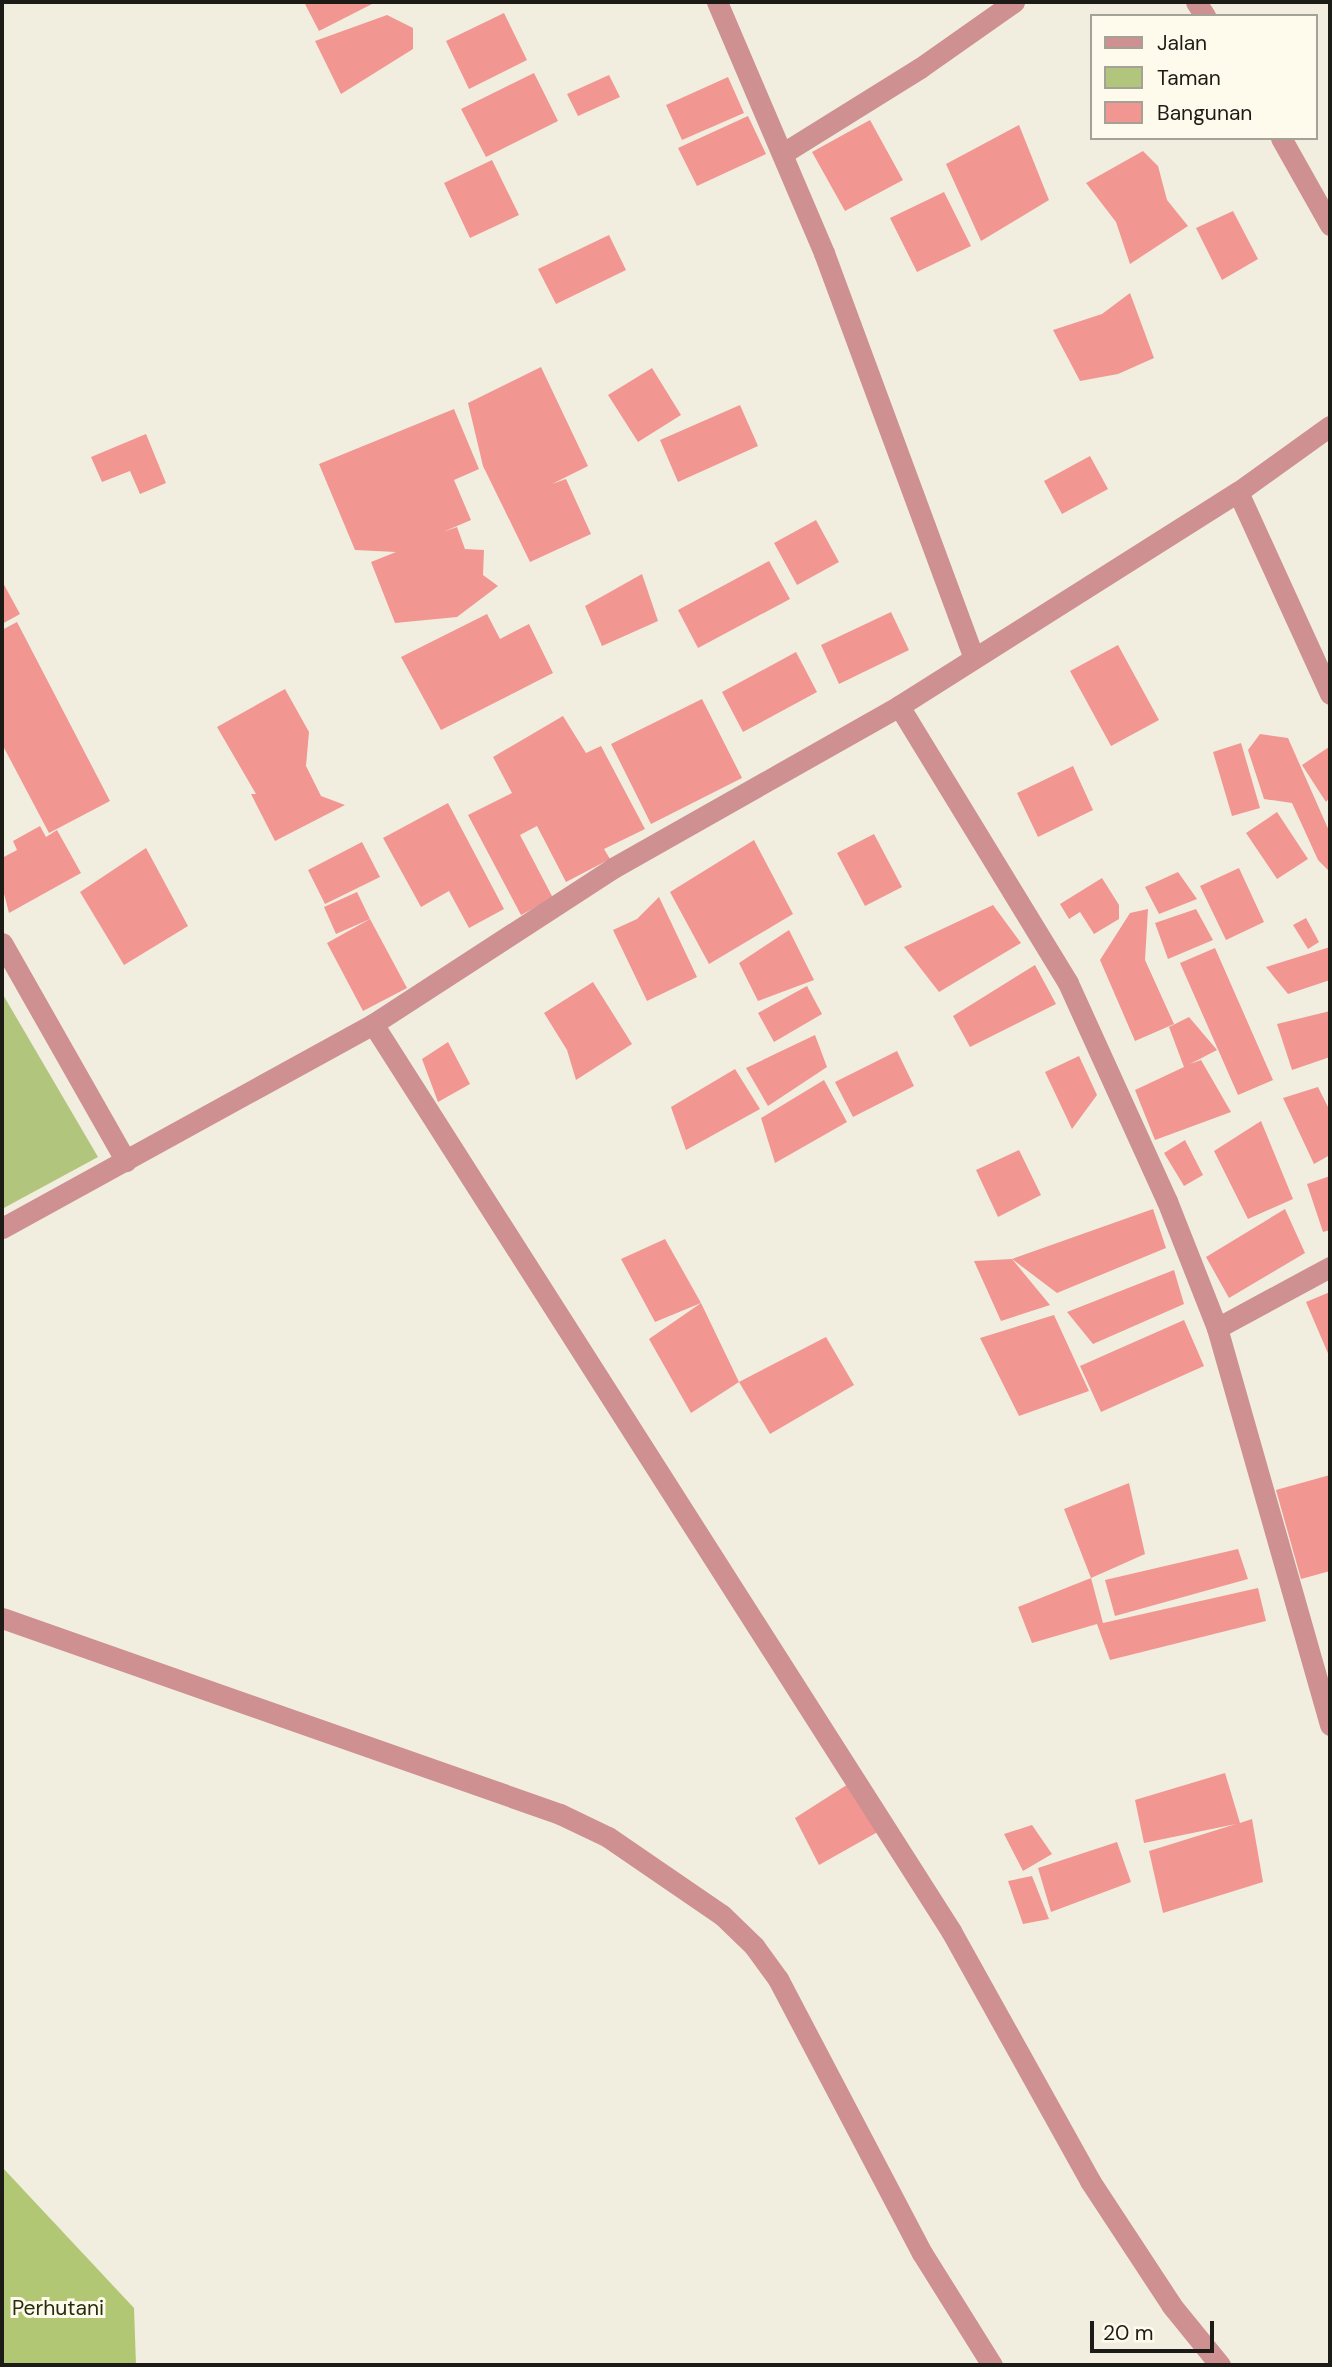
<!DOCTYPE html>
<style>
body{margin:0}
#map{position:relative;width:1332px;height:2367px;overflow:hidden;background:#f1eee0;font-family:"DM Sans",sans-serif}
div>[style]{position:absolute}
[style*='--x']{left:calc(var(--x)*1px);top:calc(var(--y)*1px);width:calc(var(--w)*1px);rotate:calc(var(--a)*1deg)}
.green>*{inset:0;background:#b1c67c}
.forest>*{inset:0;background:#b1c774}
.building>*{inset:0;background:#f29691}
.minor>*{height:21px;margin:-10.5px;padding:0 10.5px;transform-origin:10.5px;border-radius:10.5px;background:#cf9091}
span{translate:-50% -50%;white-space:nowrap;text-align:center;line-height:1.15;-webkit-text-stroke:6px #fefbed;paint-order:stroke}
.park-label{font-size:21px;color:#262e0b}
.frame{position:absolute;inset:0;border:4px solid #1c1b16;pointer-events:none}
.legend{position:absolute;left:1090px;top:14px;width:228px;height:126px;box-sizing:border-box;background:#fefbed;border:2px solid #a4a197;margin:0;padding:9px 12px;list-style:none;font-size:21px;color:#1c1b16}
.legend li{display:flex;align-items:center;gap:14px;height:35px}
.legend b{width:35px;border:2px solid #a4a197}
.scale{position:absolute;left:1090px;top:2321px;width:124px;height:32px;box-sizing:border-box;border:4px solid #1c1b16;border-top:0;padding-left:9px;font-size:21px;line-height:24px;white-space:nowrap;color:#1c1b16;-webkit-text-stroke:5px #fefbed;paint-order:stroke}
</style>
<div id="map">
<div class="green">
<div style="clip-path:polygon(2px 993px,98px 1157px,2px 1209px)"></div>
</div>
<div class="forest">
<div style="clip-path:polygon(2px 2167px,134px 2308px,136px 2365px,2px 2365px)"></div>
</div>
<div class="building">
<div style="clip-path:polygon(304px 2px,376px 2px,319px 31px)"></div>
<div style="clip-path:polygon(504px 13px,527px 60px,469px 89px,446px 41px)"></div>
<div style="clip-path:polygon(387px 15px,413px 28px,413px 49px,341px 94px,315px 41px)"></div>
<div style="clip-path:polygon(534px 73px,558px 121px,486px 157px,461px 109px)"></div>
<div style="clip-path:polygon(609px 75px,620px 97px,578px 116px,567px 94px)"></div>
<div style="clip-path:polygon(728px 77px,744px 113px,682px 140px,666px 105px)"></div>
<div style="clip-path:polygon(748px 116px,766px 154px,697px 186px,678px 148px)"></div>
<div style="clip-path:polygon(870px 120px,903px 180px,845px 211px,812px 152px)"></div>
<div style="clip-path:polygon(1019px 125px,1049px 200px,981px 241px,946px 164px)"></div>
<div style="clip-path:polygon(1143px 151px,1158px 166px,1167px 200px,1188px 226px,1130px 264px,1116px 222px,1086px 183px)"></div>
<div style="clip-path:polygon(492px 160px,519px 215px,470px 238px,444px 183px)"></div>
<div style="clip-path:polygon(944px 192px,971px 246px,917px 272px,890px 218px)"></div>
<div style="clip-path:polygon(1233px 211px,1258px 259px,1222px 280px,1196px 228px)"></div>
<div style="clip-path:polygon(609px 235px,626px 270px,556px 304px,538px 269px)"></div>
<div style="clip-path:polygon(1130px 293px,1154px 358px,1118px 374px,1080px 381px,1053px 330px,1102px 314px)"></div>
<div style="clip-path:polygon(541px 367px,588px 466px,552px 484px,566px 479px,591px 534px,530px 562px,483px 466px,468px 403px)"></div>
<div style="clip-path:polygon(652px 368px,681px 415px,638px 442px,608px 395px)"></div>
<div style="clip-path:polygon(740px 405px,758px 446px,678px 482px,660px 440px)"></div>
<div style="clip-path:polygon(454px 409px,479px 469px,454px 480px,471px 520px,443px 532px,457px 527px,465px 549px,484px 550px,483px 575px,498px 586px,457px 617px,395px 623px,371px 562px,396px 552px,355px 550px,319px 464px)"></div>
<div style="clip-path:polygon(146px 434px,166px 483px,140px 494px,130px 471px,102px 482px,91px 457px)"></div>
<div style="clip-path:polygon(1090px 456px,1108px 489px,1062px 514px,1044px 481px)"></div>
<div style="clip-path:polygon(816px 520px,839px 562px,797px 585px,774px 543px)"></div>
<div style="clip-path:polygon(769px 561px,790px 599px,698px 648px,678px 610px)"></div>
<div style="clip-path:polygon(642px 574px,658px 621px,602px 646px,585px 606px)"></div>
<div style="clip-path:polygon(2px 581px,20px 614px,2px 624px)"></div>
<div style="clip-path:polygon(891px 612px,909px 650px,839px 684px,821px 645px)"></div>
<div style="clip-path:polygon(487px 614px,500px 639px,529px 624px,553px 673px,441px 730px,401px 657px)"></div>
<div style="clip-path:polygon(17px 622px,110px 801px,49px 833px,2px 744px,2px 630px)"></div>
<div style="clip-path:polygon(1118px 645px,1159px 720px,1111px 746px,1070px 671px)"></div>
<div style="clip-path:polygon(796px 652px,817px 692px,743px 732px,722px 692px)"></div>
<div style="clip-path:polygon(285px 689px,309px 732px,306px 766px,321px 796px,345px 805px,275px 841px,251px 794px,256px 794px,217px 727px)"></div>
<div style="clip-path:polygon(702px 699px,742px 778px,651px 824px,611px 744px)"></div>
<div style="clip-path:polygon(563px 716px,586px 753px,601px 746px,645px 829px,604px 849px,610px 859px,566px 882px,537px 826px,520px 835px,553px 898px,521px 915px,468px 815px,512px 793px,493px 757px)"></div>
<div style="clip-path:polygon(1260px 734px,1288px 738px,1330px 833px,1330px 872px,1318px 860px,1292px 803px,1264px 799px,1248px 750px)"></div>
<div style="clip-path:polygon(1241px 743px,1260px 808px,1232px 816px,1213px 752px)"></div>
<div style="clip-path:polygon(1329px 747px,1330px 797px,1326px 802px,1302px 765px)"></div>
<div style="clip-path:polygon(1073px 766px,1093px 810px,1038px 837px,1017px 793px)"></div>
<div style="clip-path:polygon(448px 803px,504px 909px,469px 928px,449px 891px,421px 907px,383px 838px)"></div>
<div style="clip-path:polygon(1277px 812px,1308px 859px,1277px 879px,1246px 833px)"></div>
<div style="clip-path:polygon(40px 826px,46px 837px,57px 830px,81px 873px,9px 913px,2px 886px,2px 858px,17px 850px,13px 841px)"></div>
<div style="clip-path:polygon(874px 834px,902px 887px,865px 906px,837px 853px)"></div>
<div style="clip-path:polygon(754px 840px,793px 914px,709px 964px,670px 892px)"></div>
<div style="clip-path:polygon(362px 842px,380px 877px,325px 904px,308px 870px)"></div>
<div style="clip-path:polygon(146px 848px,188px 926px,124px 965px,80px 892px)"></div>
<div style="clip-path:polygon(1239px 868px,1264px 922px,1226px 940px,1200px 886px)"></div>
<div style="clip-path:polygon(1178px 872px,1197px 899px,1159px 914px,1145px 887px)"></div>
<div style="clip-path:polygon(1102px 878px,1119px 905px,1119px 919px,1094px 934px,1080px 912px,1069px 919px,1060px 904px)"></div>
<div style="clip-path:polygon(357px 892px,370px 919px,336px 934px,324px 907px)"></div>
<div style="clip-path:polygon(659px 897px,697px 977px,647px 1001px,613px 930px,637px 919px)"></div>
<div style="clip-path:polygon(993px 905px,1021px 943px,939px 992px,904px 947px)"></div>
<div style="clip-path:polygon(1148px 909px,1145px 960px,1174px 1024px,1135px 1041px,1100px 960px,1130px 913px)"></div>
<div style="clip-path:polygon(1196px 909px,1213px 940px,1168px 959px,1155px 923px)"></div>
<div style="clip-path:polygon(1306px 918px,1319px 942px,1308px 949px,1293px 925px)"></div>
<div style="clip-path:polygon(370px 919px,407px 988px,363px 1011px,327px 943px)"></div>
<div style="clip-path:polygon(789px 930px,814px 980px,758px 1001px,739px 963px)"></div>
<div style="clip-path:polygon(1330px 947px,1330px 980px,1288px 994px,1266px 967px)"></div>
<div style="clip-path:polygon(1215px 948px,1273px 1080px,1238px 1095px,1180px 963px)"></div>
<div style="clip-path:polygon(1035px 965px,1056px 1004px,970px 1047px,953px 1016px)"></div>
<div style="clip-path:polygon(593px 982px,632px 1044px,576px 1080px,567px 1050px,544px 1013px)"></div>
<div style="clip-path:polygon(807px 986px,822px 1014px,774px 1042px,758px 1013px)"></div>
<div style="clip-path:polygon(1330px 1011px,1330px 1057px,1292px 1070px,1277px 1024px)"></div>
<div style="clip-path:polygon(1189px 1017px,1217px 1050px,1190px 1064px,1201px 1060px,1231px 1112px,1155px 1140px,1135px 1090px,1184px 1067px,1169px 1027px)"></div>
<div style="clip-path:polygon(815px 1035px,827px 1067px,768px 1106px,746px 1068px)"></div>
<div style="clip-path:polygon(448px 1042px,470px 1084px,438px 1102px,422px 1059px)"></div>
<div style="clip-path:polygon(897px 1051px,914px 1086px,853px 1117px,835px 1082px)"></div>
<div style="clip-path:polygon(1079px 1056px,1097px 1095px,1072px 1129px,1045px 1072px)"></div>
<div style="clip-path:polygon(735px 1069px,760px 1109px,686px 1150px,671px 1107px)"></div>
<div style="clip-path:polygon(824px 1080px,847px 1122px,775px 1163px,761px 1118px)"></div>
<div style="clip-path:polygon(1318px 1087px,1330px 1111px,1330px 1155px,1314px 1164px,1283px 1098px)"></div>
<div style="clip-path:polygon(1261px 1121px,1293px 1199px,1248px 1219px,1214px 1151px)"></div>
<div style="clip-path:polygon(1185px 1140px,1203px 1175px,1184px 1186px,1164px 1153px)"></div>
<div style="clip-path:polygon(1019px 1150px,1041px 1195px,998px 1217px,976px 1170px)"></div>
<div style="clip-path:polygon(1330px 1176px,1330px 1230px,1323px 1232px,1307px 1184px)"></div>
<div style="clip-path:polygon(1153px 1209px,1166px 1248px,1057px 1293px,1012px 1259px)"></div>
<div style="clip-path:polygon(1285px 1209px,1305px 1253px,1229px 1298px,1206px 1257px)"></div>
<div style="clip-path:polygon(665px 1239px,701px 1303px,655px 1322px,621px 1259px)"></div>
<div style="clip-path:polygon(1012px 1259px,1050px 1305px,1001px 1321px,974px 1261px)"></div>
<div style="clip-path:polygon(1174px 1270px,1184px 1304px,1093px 1344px,1067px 1312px)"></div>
<div style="clip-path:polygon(1330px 1292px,1330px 1358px,1306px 1302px)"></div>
<div style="clip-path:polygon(701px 1303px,739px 1382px,691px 1413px,649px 1339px)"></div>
<div style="clip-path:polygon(1054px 1315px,1089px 1391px,1019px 1416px,980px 1338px)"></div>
<div style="clip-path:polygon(1184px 1320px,1204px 1366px,1101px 1412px,1080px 1366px)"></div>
<div style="clip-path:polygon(826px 1337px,854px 1385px,770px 1434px,739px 1382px)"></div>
<div style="clip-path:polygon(1330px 1475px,1330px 1571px,1301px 1579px,1276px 1490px)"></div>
<div style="clip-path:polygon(1129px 1483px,1145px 1554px,1091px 1578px,1103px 1623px,1258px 1588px,1266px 1621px,1110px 1660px,1097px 1624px,1032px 1643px,1018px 1607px,1091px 1578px,1064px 1509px)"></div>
<div style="clip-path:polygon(1238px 1549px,1248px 1579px,1115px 1616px,1105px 1580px)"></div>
<div style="clip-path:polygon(1225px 1773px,1240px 1823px,1252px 1819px,1263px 1882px,1163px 1913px,1149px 1851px,1236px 1824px,1144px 1843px,1135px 1800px)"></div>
<div style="clip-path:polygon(853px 1781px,883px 1829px,819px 1865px,795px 1818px)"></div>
<div style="clip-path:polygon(1032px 1825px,1052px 1854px,1023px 1871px,1004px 1834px)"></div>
<div style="clip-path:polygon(1117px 1842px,1131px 1882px,1051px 1912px,1038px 1868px)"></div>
<div style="clip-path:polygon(1032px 1876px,1049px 1919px,1023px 1924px,1008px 1881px)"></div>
</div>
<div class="minor">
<div style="--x:717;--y:2;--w:273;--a:66.9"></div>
<div style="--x:824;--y:253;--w:432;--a:69.7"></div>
<div style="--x:1196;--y:2;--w:17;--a:57"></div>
<div style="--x:1281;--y:138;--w:100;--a:60.6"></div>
<div style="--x:785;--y:152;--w:159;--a:-31.9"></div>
<div style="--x:920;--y:68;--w:115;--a:-35.1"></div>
<div style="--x:1238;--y:492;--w:222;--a:65.5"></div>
<div style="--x:899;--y:706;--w:324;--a:58.6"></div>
<div style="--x:1068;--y:983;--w:239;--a:65.6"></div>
<div style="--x:1167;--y:1201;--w:136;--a:68.5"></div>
<div style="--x:1217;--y:1328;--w:413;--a:74.1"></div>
<div style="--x:2;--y:943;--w:251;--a:60.4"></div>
<div style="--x:373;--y:1024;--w:1076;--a:57.49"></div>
<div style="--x:951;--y:1931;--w:286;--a:60.9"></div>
<div style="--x:1090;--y:2181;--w:149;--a:56.7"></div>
<div style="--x:1172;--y:2306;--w:76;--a:50.9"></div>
<div style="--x:2;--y:1228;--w:423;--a:-28.8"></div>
<div style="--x:373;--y:1024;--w:286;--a:-33"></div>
<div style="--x:613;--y:868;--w:329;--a:-29.5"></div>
<div style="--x:899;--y:706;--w:401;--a:-32.3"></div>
<div style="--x:1238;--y:492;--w:113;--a:-35.7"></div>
<div style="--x:1217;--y:1328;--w:128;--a:-28.4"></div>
<div style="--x:2;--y:1618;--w:591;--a:19.35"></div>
<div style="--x:560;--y:1814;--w:53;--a:25.6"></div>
<div style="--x:608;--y:1837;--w:138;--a:34.4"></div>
<div style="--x:722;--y:1915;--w:45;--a:44.1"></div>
<div style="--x:754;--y:1946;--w:41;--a:54"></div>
<div style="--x:778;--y:1979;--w:310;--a:62.3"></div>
<div style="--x:922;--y:2253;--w:132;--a:58"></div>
</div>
<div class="park-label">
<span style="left:58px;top:2308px">Perhutani</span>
</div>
<div class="frame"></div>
<ul class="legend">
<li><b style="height:9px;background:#cf9091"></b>Jalan</li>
<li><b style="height:19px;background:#b1c67c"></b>Taman</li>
<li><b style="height:19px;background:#f29691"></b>Bangunan</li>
</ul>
<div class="scale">20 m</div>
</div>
